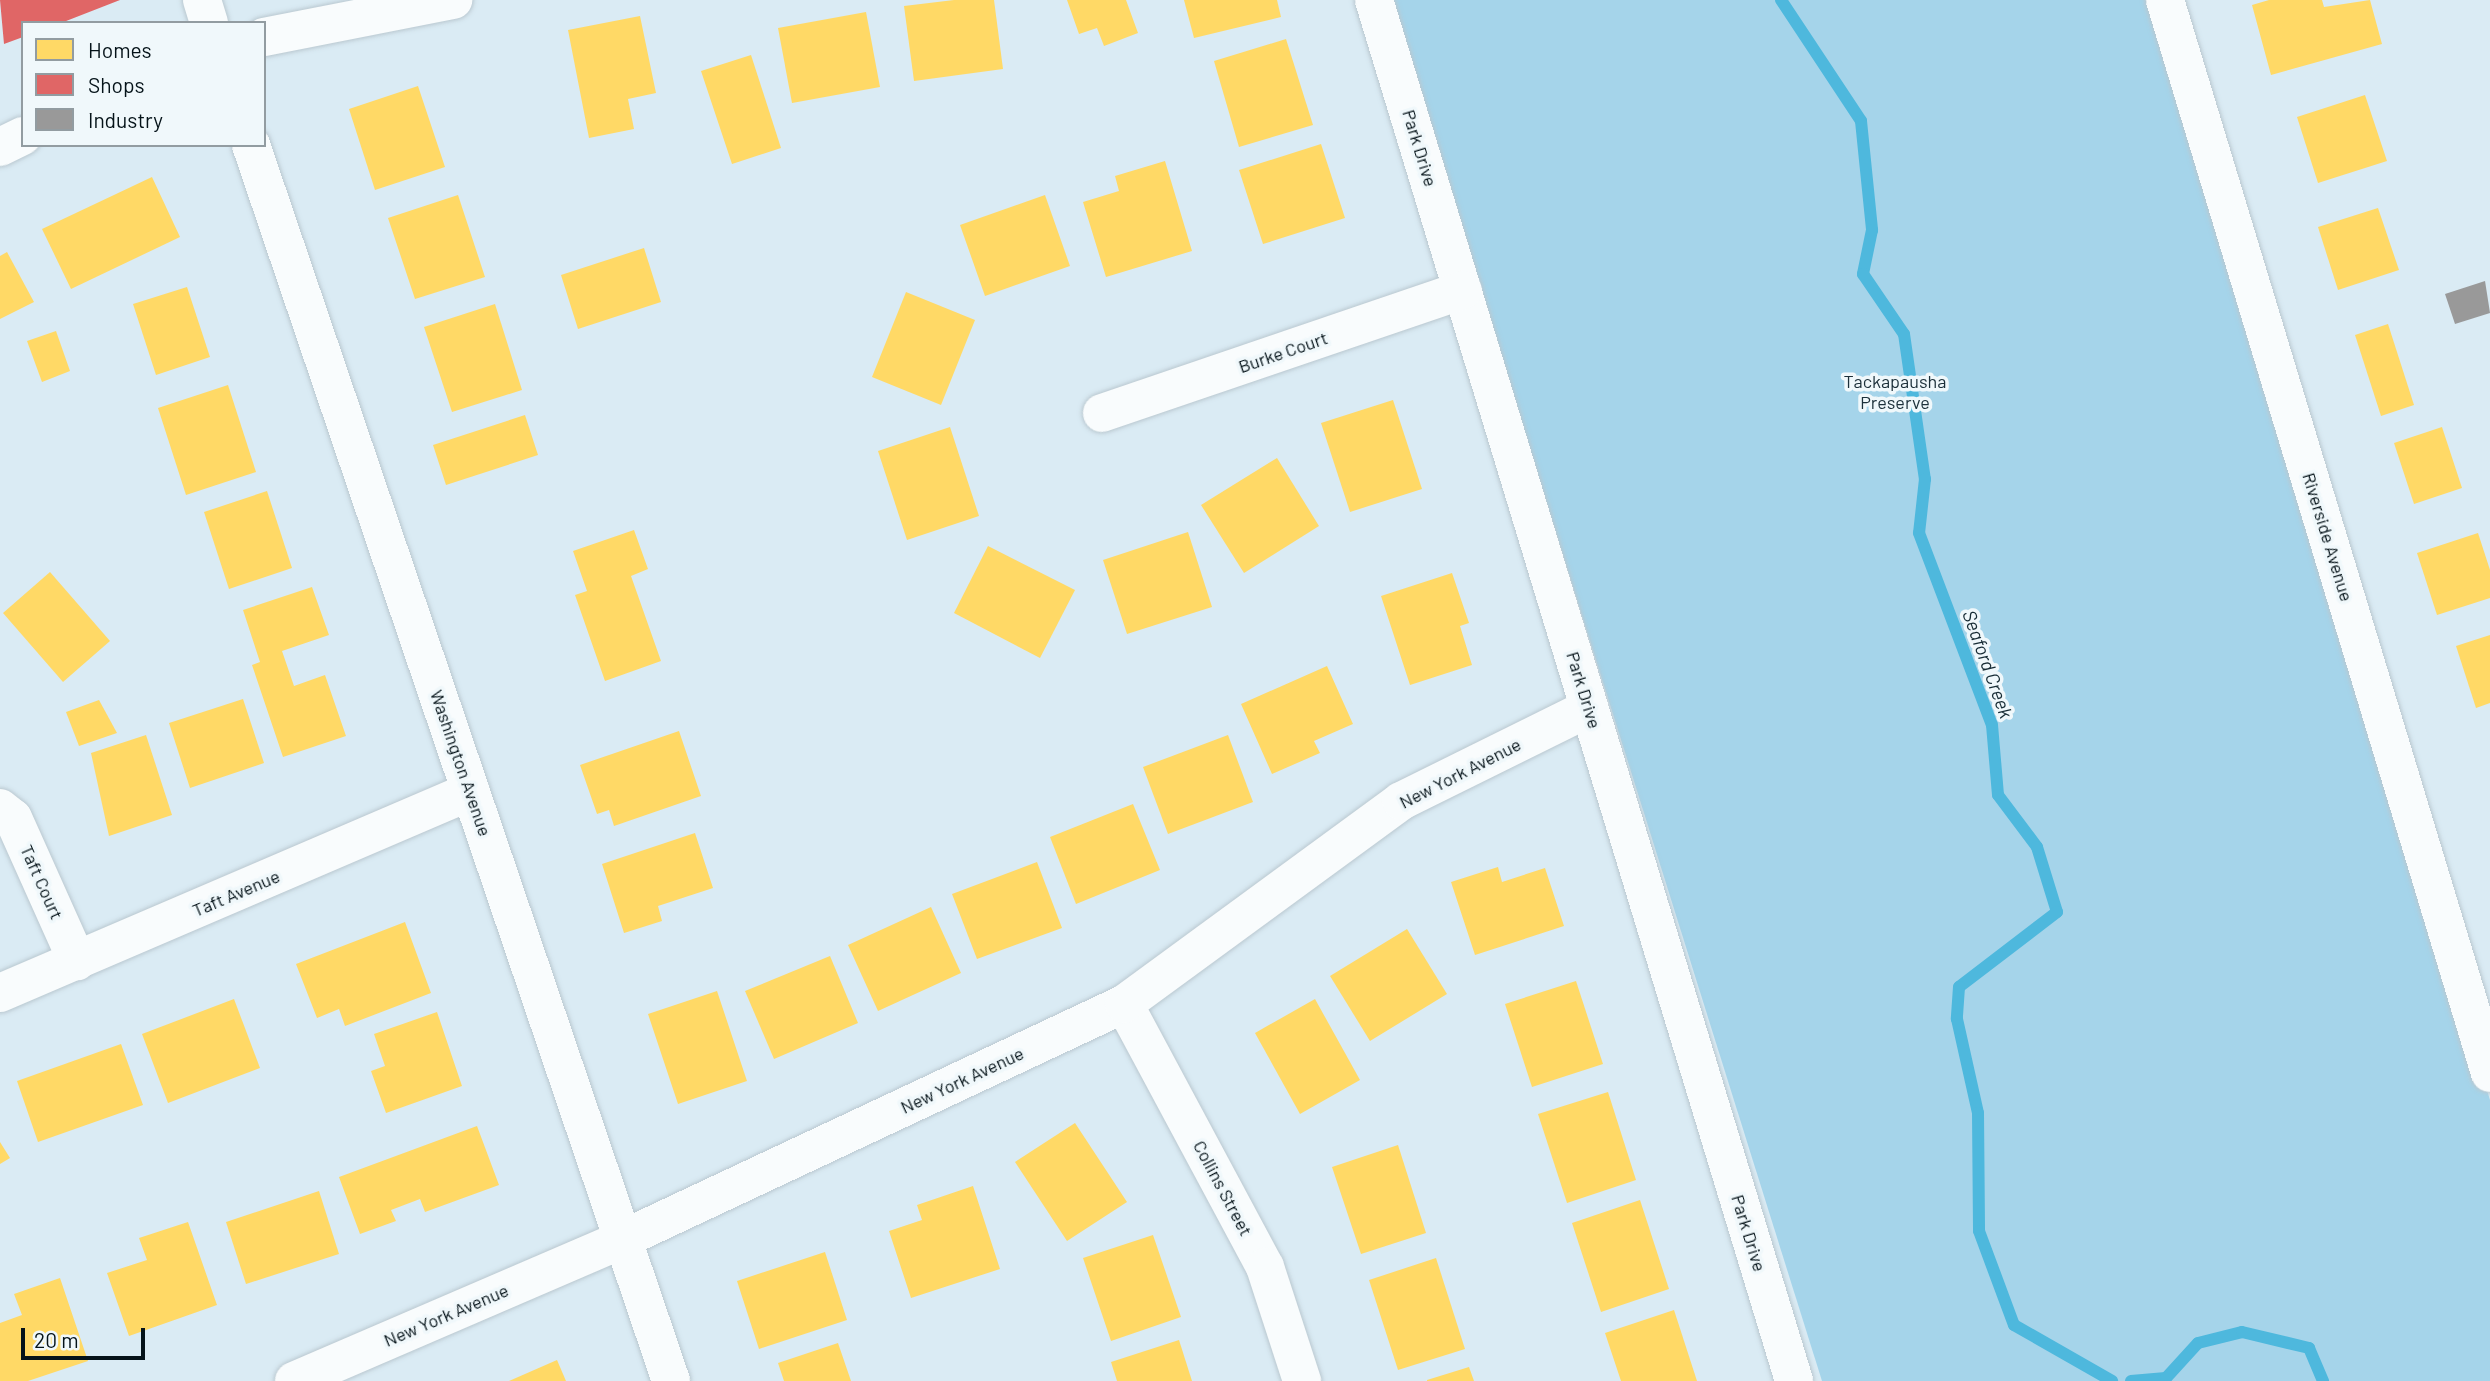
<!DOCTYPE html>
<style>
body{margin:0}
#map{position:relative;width:2490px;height:1381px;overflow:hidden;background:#daebf4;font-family:Barlow,sans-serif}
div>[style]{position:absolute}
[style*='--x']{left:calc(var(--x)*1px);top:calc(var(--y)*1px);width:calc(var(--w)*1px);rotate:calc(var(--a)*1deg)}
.green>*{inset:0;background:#a5d4ea}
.homes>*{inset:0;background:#ffd966}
.shops>*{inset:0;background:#e06666}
.industry>*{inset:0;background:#999}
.stream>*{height:12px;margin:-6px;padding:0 6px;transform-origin:6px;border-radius:6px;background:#4eb8dd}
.roads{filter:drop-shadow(0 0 2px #bac8d0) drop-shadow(0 0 2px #bac8d0)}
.minor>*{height:38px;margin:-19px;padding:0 19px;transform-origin:19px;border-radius:19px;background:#f9fcfd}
.tertiary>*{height:38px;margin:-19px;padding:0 19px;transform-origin:19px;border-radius:19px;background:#f9fcfd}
span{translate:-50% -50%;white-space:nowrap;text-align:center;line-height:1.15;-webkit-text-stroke:7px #f0f8fb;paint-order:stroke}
.street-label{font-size:18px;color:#051319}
.park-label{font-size:18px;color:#1c303a}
.water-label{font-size:19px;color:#172c35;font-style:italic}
.legend{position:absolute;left:21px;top:21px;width:245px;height:126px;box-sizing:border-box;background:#f0f8fb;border:2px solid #929ca1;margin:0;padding:9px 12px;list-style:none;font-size:21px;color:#051319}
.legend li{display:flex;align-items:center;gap:14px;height:35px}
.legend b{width:35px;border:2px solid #929ca1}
.scale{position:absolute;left:21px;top:1328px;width:124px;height:32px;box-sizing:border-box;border:4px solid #051319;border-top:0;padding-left:9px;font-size:21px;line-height:24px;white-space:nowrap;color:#051319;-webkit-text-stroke:5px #f0f8fb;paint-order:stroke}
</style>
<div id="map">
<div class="green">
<div style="clip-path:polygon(1389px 0,2158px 0,2490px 1100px,2490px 1381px,1822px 1381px)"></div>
</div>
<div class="homes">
<div style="clip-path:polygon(954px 0,994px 0,1003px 69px,914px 81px,904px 6px)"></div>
<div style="clip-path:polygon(1067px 0,1126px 0,1138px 33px,1104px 46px,1097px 28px,1079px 34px)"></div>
<div style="clip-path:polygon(1184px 0,1277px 0,1281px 17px,1194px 38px)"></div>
<div style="clip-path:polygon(2269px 0,2322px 0,2324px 7px,2370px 0,2382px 44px,2271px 75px,2252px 5px)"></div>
<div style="clip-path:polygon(866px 12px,880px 87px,792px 103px,778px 28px)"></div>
<div style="clip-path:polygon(640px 16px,656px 93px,628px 99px,634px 129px,589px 138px,568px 30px)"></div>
<div style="clip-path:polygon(1286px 39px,1313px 125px,1239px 147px,1214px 61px)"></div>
<div style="clip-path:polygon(751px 55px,781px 148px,732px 164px,701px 71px)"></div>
<div style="clip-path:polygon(418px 86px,445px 167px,375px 190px,349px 109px)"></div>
<div style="clip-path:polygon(2365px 95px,2387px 161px,2318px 183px,2297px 117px)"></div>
<div style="clip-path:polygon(1321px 144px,1345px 218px,1263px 244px,1239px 170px)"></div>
<div style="clip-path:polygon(1165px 161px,1192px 251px,1106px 277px,1083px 202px,1119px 191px,1115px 176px)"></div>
<div style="clip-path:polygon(152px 177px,180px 237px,71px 289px,42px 229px)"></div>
<div style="clip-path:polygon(458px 195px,485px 277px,415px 299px,388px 218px)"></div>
<div style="clip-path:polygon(1045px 195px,1070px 266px,985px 296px,960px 225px)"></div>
<div style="clip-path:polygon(2378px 208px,2399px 270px,2338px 290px,2318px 227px)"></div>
<div style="clip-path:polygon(644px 248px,661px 302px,578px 329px,561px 275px)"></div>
<div style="clip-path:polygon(7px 252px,34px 302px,0 319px,0 256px)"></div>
<div style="clip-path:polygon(187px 287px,210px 357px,156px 375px,133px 304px)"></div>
<div style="clip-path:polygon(906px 292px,975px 320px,941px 405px,872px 377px)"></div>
<div style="clip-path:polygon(495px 304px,522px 390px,452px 412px,424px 327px)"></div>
<div style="clip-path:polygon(2388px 324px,2414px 405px,2381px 416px,2355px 335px)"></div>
<div style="clip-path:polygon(56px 331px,70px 371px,42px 382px,27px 341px)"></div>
<div style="clip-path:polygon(228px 385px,256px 472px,186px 495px,158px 408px)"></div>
<div style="clip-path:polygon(1393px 400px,1422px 489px,1350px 512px,1321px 423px)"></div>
<div style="clip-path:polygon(525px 415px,538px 455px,446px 485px,433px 445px)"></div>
<div style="clip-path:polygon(950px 427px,979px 516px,907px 540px,878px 451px)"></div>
<div style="clip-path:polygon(2442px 427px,2462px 488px,2414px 504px,2394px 443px)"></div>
<div style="clip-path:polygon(1277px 458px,1319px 526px,1244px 573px,1201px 505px)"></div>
<div style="clip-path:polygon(267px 491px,292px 568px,229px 589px,204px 512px)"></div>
<div style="clip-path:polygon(634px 530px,648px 569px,631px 576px,661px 661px,605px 681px,575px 595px,587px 591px,573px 551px)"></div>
<div style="clip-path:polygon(1188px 532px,1212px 607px,1127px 634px,1103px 560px)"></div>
<div style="clip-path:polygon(2478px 533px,2490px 570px,2490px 598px,2437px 615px,2417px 553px)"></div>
<div style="clip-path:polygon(988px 546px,1075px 590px,1040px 658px,954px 613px)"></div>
<div style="clip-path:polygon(50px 572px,110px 641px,63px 682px,3px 613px)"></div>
<div style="clip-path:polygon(1452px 573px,1469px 623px,1460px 626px,1472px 665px,1410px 685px,1381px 596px)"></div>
<div style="clip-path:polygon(312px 587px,329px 635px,282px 651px,294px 686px,325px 675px,346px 736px,283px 757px,252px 665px,260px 662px,243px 610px)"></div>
<div style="clip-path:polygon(2490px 635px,2490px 703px,2476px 708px,2456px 646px)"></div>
<div style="clip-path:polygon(1327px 666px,1353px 724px,1314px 741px,1320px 753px,1272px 774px,1241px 704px)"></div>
<div style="clip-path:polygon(243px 699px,264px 763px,190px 788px,169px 723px)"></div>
<div style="clip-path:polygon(99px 700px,117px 733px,79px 746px,66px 712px)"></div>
<div style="clip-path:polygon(679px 731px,701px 796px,614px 826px,609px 810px,597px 814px,580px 765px)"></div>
<div style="clip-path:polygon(146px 735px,172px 815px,109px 836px,91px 753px)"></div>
<div style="clip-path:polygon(1228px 735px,1253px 802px,1168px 834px,1143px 767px)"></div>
<div style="clip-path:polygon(1133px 804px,1160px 870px,1076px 904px,1050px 837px)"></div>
<div style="clip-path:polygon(695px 833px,713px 888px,658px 906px,662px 921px,624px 933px,602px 864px)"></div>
<div style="clip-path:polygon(1037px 862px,1062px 928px,977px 959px,952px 894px)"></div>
<div style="clip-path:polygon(1498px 867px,1502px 882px,1545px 868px,1564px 926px,1475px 955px,1451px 882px)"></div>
<div style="clip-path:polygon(931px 907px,961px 973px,878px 1011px,848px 945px)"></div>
<div style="clip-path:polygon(405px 922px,431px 993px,345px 1026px,339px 1009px,317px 1018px,296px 964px)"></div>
<div style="clip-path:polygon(1407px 929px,1447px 994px,1370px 1041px,1330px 976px)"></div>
<div style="clip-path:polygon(830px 956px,858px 1023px,774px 1059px,745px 991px)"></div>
<div style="clip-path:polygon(1576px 981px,1603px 1064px,1532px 1087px,1505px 1004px)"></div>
<div style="clip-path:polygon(717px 991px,747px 1081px,678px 1104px,648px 1014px)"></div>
<div style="clip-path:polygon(234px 999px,260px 1068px,168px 1103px,142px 1034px)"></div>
<div style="clip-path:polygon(1315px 999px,1360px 1080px,1300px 1114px,1255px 1033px)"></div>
<div style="clip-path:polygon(437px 1012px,462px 1086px,386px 1113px,371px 1071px,385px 1066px,374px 1034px)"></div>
<div style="clip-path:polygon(121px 1044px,143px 1105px,38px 1142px,17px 1081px)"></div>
<div style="clip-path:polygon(1608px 1092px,1636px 1180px,1567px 1203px,1538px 1114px)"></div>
<div style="clip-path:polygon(1075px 1123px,1127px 1202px,1067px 1241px,1015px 1162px)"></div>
<div style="clip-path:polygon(477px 1126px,499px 1185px,425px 1212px,420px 1199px,391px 1210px,396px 1221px,360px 1234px,339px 1177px)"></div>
<div style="clip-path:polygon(0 1142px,10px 1158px,0 1164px)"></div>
<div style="clip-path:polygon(1398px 1145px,1426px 1233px,1361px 1254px,1332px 1167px)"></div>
<div style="clip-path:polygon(973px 1186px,1000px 1269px,911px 1298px,889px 1231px,922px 1220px,917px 1205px)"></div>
<div style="clip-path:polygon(319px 1191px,339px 1254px,246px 1284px,226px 1222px)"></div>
<div style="clip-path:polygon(1640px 1200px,1669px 1289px,1601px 1312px,1572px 1223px)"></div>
<div style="clip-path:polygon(188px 1222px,217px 1305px,129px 1336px,107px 1273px,147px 1260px,139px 1238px)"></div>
<div style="clip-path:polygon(1153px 1235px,1181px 1317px,1111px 1341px,1083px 1258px)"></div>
<div style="clip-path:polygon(825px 1252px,847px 1320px,759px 1349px,737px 1281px)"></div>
<div style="clip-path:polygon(1436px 1258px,1465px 1349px,1398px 1370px,1369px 1280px)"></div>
<div style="clip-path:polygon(60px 1278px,88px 1361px,28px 1381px,0 1381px,0 1323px,22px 1315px,14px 1294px)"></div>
<div style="clip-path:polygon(1674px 1310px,1697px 1381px,1621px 1381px,1605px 1333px)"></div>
<div style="clip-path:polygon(1179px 1340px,1192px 1381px,1117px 1381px,1111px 1362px)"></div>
<div style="clip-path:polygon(838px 1343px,851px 1381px,784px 1381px,778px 1363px)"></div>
<div style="clip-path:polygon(557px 1360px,566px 1381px,509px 1381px)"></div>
<div style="clip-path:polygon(1469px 1367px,1474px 1381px,1427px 1381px,1427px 1380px)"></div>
</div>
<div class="shops">
<div style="clip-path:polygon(0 0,120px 0,61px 23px,23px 23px,23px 37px,4px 44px)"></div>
</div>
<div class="industry">
<div style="clip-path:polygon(2485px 281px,2490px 313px,2455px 324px,2445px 294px)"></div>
</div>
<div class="stream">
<div style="--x:1781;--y:0;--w:145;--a:56.5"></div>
<div style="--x:1861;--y:121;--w:110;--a:84.2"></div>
<div style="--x:1872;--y:230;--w:45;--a:101.6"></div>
<div style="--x:1863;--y:274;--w:73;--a:55.7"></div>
<div style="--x:1904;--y:334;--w:147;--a:81.8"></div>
<div style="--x:1925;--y:479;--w:54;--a:96.3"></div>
<div style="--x:1919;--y:533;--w:205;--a:69.2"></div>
<div style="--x:1992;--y:725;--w:70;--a:85.1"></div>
<div style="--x:1998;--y:795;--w:65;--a:53.1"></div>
<div style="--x:2037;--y:847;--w:68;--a:72.9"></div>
<div style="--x:2057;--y:912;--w:123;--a:142.6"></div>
<div style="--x:1959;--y:987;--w:32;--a:94"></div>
<div style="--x:1957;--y:1019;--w:96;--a:77.4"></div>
<div style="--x:1978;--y:1113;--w:118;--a:89.5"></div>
<div style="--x:1979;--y:1231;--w:100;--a:69.6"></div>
<div style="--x:2014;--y:1325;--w:113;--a:29.7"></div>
<div style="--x:2131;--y:1381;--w:35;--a:-5"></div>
<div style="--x:2166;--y:1378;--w:47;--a:-47.6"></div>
<div style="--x:2198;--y:1343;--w:45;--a:-14"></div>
<div style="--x:2242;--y:1332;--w:69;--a:13.4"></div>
<div style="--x:2309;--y:1348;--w:36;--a:67"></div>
</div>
<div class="roads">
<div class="minor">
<div style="--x:1374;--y:0;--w:1443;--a:73.08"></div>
<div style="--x:2165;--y:0;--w:1121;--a:73.15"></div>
<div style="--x:1102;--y:413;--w:381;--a:-18.8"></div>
<div style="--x:0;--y:808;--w:16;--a:38"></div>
<div style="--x:13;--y:818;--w:157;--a:65.9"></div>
<div style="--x:0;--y:993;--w:512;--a:-23.21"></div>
<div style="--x:1124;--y:1004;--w:298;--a:61.8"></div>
<div style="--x:1265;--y:1267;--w:120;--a:72"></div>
<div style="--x:294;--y:1381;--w:358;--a:-23.3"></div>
<div style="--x:623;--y:1239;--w:553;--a:-25.13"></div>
<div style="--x:1124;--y:1004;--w:343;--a:-36.2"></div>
<div style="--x:1401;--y:801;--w:210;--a:-26.3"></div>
</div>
<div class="tertiary">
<div style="--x:202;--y:0;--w:24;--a:73"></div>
<div style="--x:264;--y:37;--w:193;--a:-11.1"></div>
<div style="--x:251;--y:145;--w:1305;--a:71.23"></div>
<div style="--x:0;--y:147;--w:25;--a:-26"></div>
</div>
</div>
<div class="street-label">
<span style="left:1420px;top:148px;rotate:73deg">Park Drive</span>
<span style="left:1283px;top:352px;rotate:-19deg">Burke Court</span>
<span style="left:2328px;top:537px;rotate:73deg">Riverside Avenue</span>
<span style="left:1584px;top:690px;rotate:73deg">Park Drive</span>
<span style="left:461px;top:763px;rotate:71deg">Washington Avenue</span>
<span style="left:1460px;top:773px;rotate:-27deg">New York Avenue</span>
<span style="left:42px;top:882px;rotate:66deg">Taft Court</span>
<span style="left:236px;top:893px;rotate:-23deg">Taft Avenue</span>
<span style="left:962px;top:1080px;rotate:-25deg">New York Avenue</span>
<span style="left:1223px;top:1188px;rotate:62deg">Collins Street</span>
<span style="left:1749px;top:1233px;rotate:73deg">Park Drive</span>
<span style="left:446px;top:1315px;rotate:-23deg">New York Avenue</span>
</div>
<div class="park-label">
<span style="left:1895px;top:392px">Tackapausha<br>Preserve</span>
</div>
<div class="water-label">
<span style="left:1988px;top:664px;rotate:70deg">Seaford Creek</span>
</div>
<ul class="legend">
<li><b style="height:19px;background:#ffd966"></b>Homes</li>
<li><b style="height:19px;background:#e06666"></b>Shops</li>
<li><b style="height:19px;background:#999"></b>Industry</li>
</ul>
<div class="scale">20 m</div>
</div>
